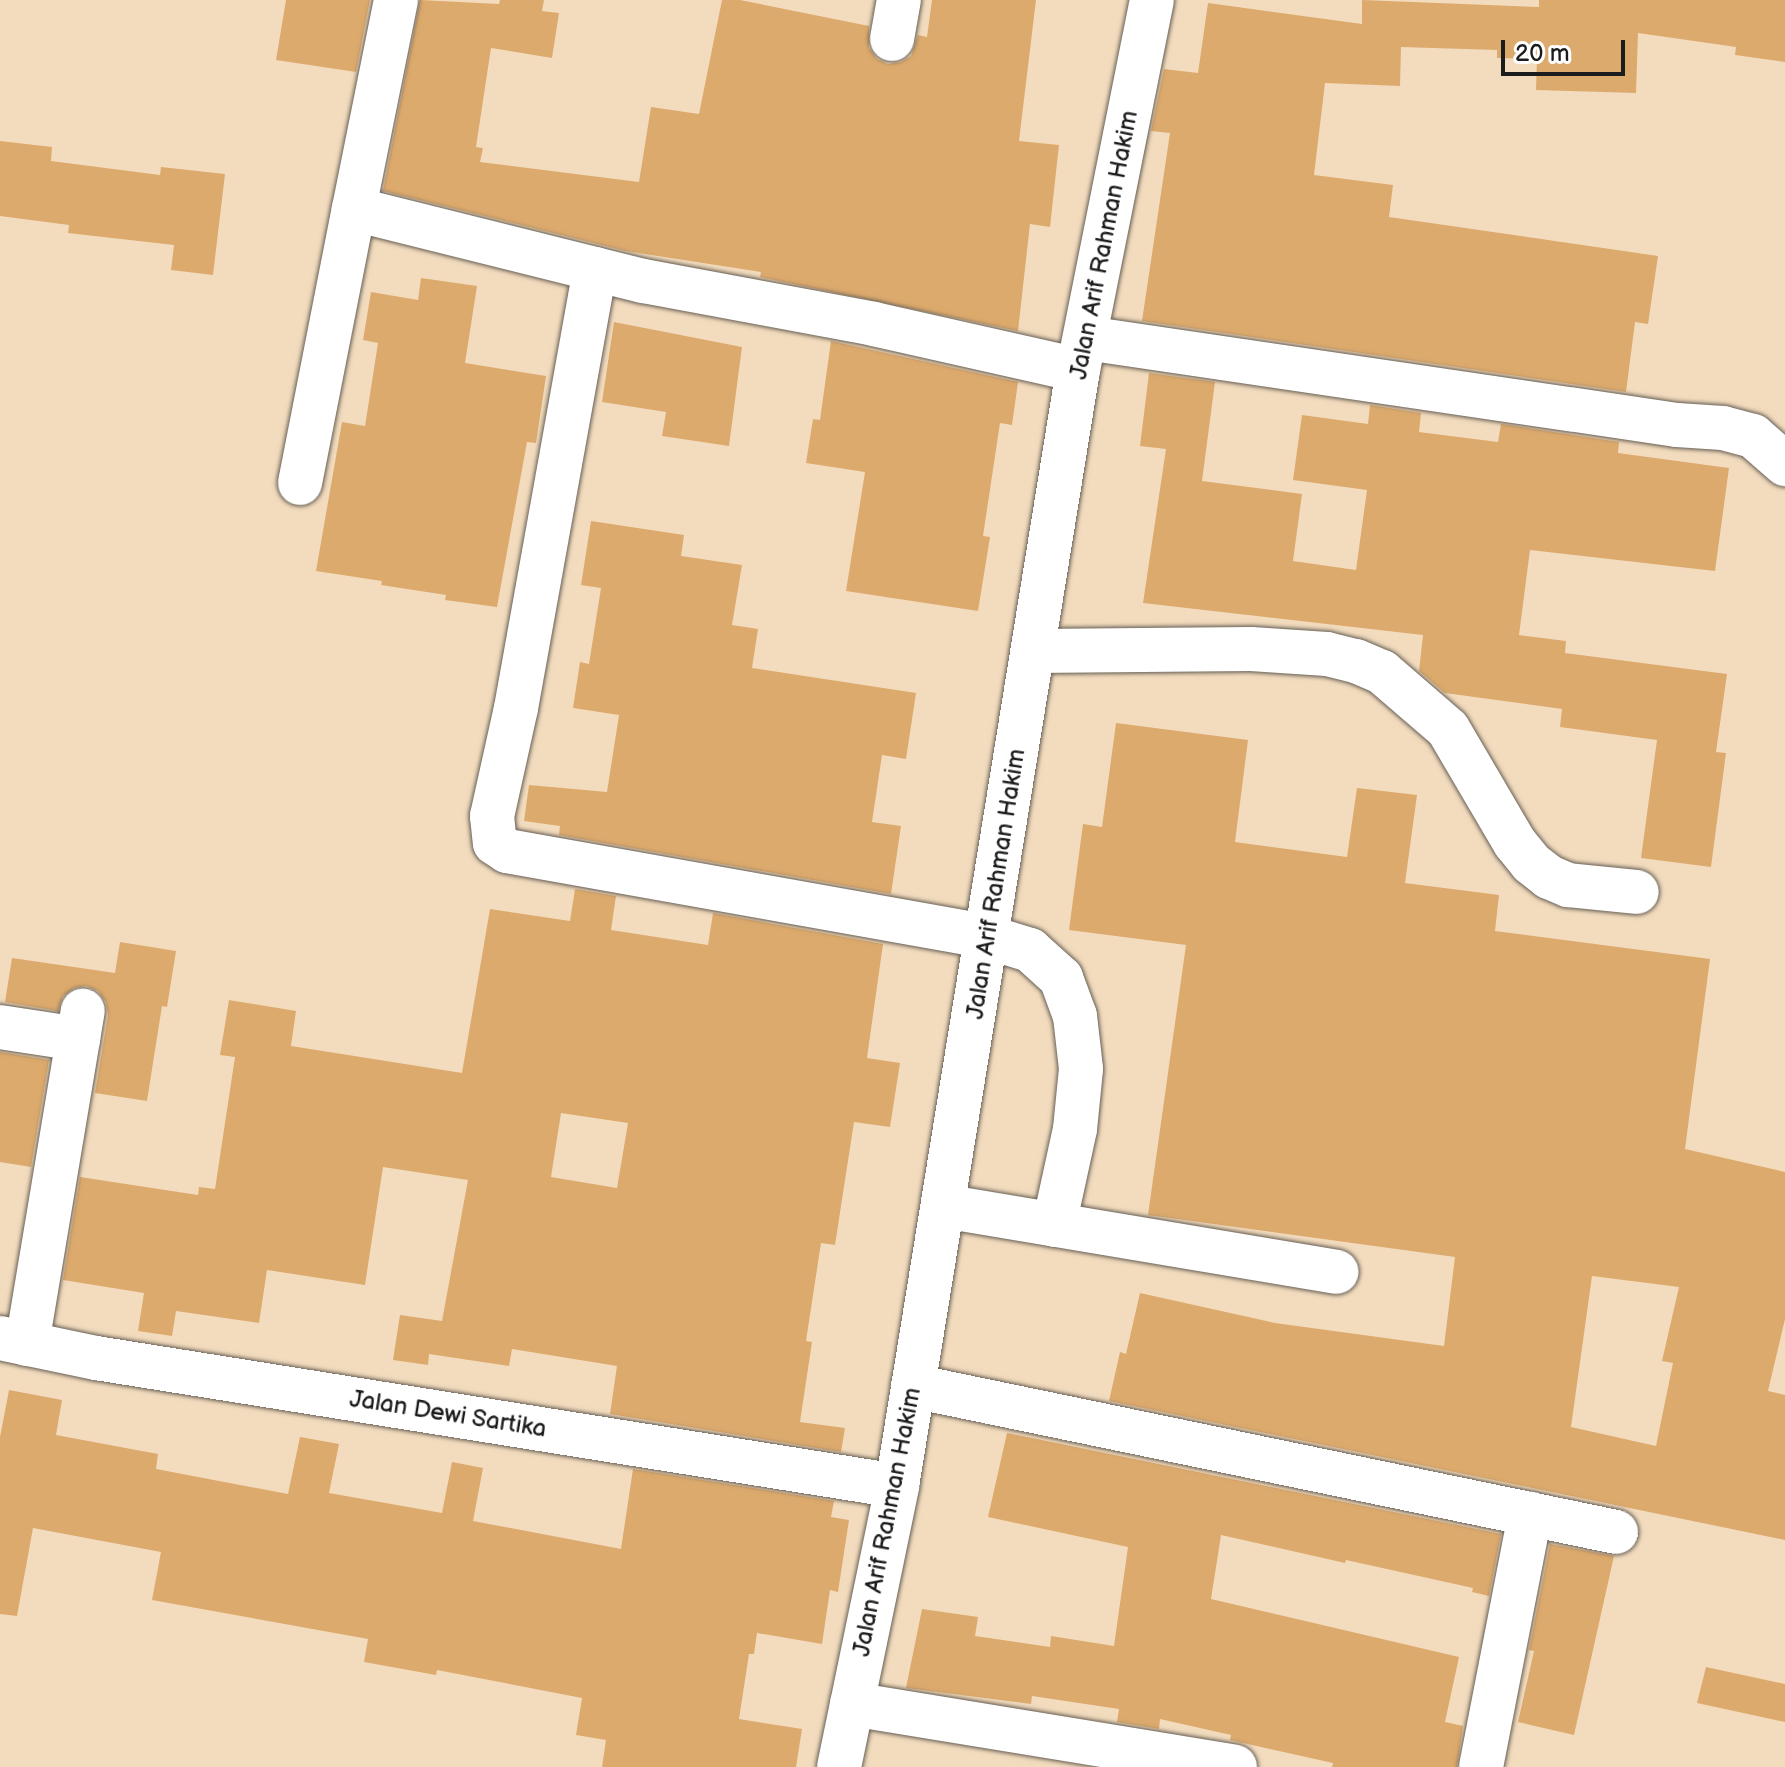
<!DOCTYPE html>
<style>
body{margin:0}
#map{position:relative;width:1785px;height:1767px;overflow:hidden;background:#f3dcbe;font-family:"Balsamiq Sans",sans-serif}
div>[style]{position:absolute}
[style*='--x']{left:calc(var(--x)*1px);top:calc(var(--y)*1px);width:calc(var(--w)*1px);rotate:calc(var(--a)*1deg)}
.building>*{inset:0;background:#ddaa6d}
.roads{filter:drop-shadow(0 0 2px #675f55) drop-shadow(0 0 2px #675f55)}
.minor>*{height:44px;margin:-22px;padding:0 22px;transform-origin:22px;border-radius:22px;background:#fff}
span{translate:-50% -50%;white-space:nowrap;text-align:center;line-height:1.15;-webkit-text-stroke:7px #fff;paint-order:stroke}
.street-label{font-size:24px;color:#1c1c1c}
.scale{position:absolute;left:1501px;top:40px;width:124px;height:36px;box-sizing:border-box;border:4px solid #1c1c1c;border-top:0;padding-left:10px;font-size:24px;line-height:28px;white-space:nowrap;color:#1c1c1c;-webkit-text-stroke:6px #fff;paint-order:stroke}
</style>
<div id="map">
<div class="building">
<div style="clip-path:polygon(286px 0,370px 0,356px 72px,276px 60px)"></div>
<div style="clip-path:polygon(420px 0,499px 4px,500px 0,544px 0,542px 11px,559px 13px,552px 58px,491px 48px,476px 147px,483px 148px,480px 162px,639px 182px,651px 107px,699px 114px,722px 0,740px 0,869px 26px,869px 48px,877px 59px,888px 64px,901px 62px,911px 56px,918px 35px,927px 37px,932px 0,1036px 0,1019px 141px,1059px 145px,1050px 227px,1030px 224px,1018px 331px,760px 277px,761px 272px,626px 251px,383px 191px)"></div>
<div style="clip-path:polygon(1362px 0,1539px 7px,1539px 0,1785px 0,1785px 62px,1735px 55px,1736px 47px,1638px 33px,1636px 93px,1536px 90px,1537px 59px,1497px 58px,1497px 50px,1401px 47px,1400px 86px,1325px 83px,1314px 175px,1393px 185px,1389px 217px,1658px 256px,1648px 324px,1635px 322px,1626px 392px,1142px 321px,1170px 133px,1151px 131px,1164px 69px,1198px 73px,1208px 3px,1362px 24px)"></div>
<div style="clip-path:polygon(0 141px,52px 147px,51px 161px,160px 175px,161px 167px,225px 174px,213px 275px,171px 270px,174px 245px,68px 233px,69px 225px,0 216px)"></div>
<div style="clip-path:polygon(421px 278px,477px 286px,465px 363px,546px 376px,536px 443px,527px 442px,497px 607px,445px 600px,446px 595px,381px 585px,382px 581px,316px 571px,342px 422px,365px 426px,378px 343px,363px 340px,371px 292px,418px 300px)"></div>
<div style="clip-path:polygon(614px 322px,742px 347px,729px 446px,662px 436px,666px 412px,602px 402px)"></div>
<div style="clip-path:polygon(831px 341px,1018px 382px,1012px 425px,1000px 423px,983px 536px,990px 537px,978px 611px,846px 591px,865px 472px,806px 463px,813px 419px,820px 420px)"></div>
<div style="clip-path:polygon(1149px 373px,1215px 382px,1202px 481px,1302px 494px,1293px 561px,1356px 570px,1367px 490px,1293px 480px,1302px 415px,1368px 424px,1370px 405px,1421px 413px,1419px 432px,1498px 442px,1501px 424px,1619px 442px,1618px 453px,1729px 468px,1715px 571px,1530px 550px,1519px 635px,1566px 641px,1565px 653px,1727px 674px,1716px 752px,1726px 753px,1711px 867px,1641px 858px,1657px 740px,1560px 727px,1562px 709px,1445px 693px,1419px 671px,1423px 635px,1143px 603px,1166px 449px,1140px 446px)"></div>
<div style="clip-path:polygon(591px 521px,684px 535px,681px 556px,742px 565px,732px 625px,758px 629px,752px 668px,916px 693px,906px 759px,882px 755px,872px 822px,901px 826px,891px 894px,559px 835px,560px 826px,524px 821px,529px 785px,607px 792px,619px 715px,573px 708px,580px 662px,589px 664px,601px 588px,581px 585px)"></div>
<div style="clip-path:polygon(evenodd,1116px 723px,1248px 740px,1235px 842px,1347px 857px,1357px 788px,1417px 795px,1405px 883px,1499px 895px,1495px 931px,1710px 959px,1685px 1149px,1785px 1172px,1785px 1319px,1768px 1391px,1785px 1395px,1785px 1540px,1109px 1401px,1120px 1352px,1126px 1354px,1140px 1293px,1275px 1323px,1444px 1346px,1455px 1257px,1148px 1215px,1186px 945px,1069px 930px,1083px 824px,1102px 827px,1116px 723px,1592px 1276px,1679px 1287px,1662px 1361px,1673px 1363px,1656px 1446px,1571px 1427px,1592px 1276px)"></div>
<div style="clip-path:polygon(evenodd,575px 889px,616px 896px,611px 930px,708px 945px,713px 913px,883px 944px,867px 1058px,900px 1063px,890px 1127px,854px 1122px,835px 1245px,821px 1243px,806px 1341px,812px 1342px,800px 1422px,845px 1428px,841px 1452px,610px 1414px,617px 1366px,512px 1349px,509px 1366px,429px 1354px,428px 1365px,393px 1360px,400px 1315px,442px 1321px,468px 1180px,383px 1167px,365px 1285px,267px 1270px,259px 1323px,176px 1311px,172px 1336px,138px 1331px,144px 1293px,63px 1280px,80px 1177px,198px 1195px,199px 1187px,215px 1189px,235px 1057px,220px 1055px,229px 1000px,296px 1011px,291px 1046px,462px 1073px,490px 909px,570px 921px,575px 889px,561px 1113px,628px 1123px,617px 1188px,551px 1177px,561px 1113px)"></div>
<div style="clip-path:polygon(120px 942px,176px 951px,167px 1007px,162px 1006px,147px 1101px,95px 1093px,108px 1015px,106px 1002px,98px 991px,86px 986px,74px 988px,63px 996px,58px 1011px,5px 1002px,12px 958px,115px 973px)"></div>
<div style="clip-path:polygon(0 1052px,49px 1060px,31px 1167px,0 1162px)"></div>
<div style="clip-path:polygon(9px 1390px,62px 1400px,56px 1435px,158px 1454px,156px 1469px,288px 1494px,300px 1437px,339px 1444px,329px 1493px,442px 1513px,452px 1462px,483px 1468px,473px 1521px,621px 1549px,633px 1469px,834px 1501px,831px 1517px,849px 1520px,838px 1592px,830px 1590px,822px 1644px,757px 1633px,754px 1654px,749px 1654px,739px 1719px,802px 1729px,796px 1767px,602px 1767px,606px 1740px,576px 1735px,582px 1698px,437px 1670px,436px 1675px,364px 1662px,368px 1639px,152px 1600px,161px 1552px,33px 1528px,17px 1616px,0 1614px,0 1437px)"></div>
<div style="clip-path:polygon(1007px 1433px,1501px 1534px,1489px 1596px,1472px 1592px,1473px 1588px,1346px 1560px,1345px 1563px,1221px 1535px,1211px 1599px,1459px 1657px,1445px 1722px,1463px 1726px,1457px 1767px,1332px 1767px,1333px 1763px,1230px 1740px,1231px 1735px,1160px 1719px,1159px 1729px,1117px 1722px,1119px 1709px,1032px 1696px,1031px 1704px,906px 1688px,922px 1609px,978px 1617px,975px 1636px,1050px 1647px,1051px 1636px,1114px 1646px,1128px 1547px,988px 1517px)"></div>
<div style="clip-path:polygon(1550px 1544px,1614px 1556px,1574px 1735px,1518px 1722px,1534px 1651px,1529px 1650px)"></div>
<div style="clip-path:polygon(1706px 1667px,1785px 1684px,1785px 1722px,1697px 1703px)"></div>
</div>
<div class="roads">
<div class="minor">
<div style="--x:396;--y:0;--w:213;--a:101.4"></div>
<div style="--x:354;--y:209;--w:298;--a:14"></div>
<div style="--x:643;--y:281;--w:235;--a:10.5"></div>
<div style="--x:874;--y:324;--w:209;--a:12.7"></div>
<div style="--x:892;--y:39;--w:40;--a:-80"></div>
<div style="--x:595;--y:269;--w:446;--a:100.2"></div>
<div style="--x:516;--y:708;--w:111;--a:102.5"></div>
<div style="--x:492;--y:816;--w:27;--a:84"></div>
<div style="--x:495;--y:843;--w:14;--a:34"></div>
<div style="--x:507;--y:851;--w:489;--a:10.1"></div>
<div style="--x:988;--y:937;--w:44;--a:17.2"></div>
<div style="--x:1030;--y:950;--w:42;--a:42.1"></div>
<div style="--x:1061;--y:978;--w:40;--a:69.8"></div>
<div style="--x:1075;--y:1016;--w:53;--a:83.5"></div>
<div style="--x:1081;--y:1069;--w:60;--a:95.7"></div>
<div style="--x:1075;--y:1129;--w:98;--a:102.3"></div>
<div style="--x:1086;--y:338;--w:597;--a:8.37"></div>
<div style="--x:1677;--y:425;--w:46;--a:3.7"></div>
<div style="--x:1723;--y:428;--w:31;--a:15"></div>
<div style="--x:1753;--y:436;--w:43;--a:41.2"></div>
<div style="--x:300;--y:483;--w:279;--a:-78.9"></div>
<div style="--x:1034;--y:651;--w:217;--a:-0.5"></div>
<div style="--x:1251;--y:649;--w:76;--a:3.8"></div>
<div style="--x:1327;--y:654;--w:30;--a:14"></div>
<div style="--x:1356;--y:661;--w:28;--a:23"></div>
<div style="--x:1382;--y:672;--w:87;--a:40.8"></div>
<div style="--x:1448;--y:729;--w:132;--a:59.6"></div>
<div style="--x:1515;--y:843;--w:26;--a:51"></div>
<div style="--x:1531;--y:863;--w:23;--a:38"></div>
<div style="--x:1549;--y:877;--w:21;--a:23"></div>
<div style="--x:1568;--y:885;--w:69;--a:5.8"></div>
<div style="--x:0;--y:1027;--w:79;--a:8.7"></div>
<div style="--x:943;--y:1206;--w:399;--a:9.5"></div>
<div style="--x:0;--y:1338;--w:98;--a:11.8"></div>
<div style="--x:96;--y:1358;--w:811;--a:9.08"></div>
<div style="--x:27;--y:1344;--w:338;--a:-80.5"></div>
<div style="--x:913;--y:1386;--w:718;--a:11.73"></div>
<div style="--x:852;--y:1704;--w:388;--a:9.3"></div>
<div style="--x:839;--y:1767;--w:287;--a:-78.3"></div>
<div style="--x:897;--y:1486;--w:1131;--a:-80.79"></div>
<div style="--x:1078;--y:370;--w:377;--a:-78.7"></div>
<div style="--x:1481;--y:1767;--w:258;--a:-79"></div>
</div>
</div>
<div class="street-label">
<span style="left:1104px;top:245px;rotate:-79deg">Jalan Arif Rahman Hakim</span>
<span style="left:996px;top:884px;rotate:-81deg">Jalan Arif Rahman Hakim</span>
<span style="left:448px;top:1414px;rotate:9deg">Jalan Dewi Sartika</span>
<span style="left:887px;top:1522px;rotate:-79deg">Jalan Arif Rahman Hakim</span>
</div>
<div class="scale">20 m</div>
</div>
